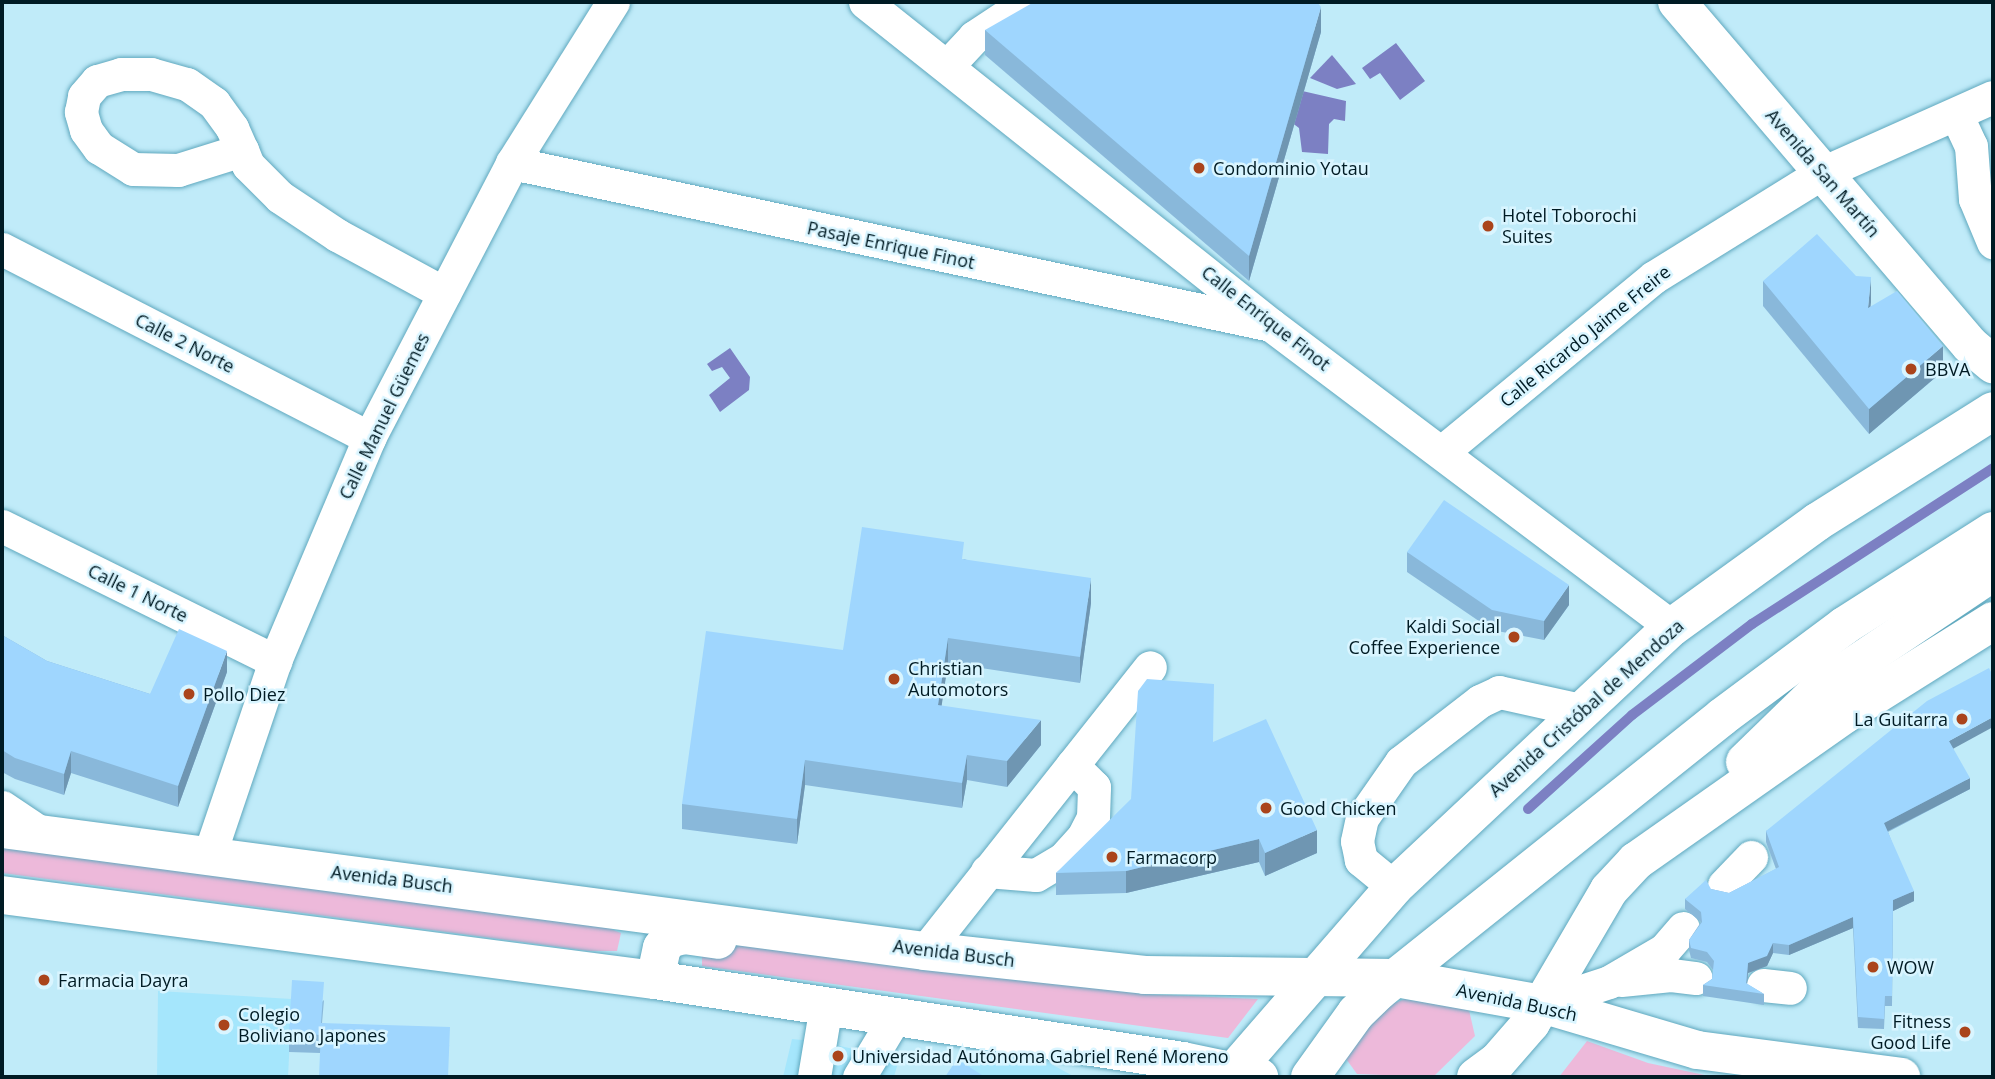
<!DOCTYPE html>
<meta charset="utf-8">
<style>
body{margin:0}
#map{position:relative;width:1995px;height:1079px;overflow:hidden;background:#c0ebf9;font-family:"Open Sans",sans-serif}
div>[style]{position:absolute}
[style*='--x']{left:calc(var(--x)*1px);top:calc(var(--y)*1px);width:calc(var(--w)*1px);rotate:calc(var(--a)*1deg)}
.built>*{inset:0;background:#a5e6fc}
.green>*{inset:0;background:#edb9da}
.water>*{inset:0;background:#7c80c3}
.stream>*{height:10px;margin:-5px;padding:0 5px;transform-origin:5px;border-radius:5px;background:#7c80c3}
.roads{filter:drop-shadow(0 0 2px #5fa8be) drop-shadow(0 0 2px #5fa8be)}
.minor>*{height:33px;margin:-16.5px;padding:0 16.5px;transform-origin:16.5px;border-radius:16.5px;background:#fff}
.major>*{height:38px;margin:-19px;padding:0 19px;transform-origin:19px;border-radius:19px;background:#fff}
.wall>*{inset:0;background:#89b8da}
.shaded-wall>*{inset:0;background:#6f96b2}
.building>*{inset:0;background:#9fd6fe}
.dots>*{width:19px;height:19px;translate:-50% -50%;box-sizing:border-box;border:4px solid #d9f5ff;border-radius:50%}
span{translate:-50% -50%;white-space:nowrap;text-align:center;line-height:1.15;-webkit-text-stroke:5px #d9f5ff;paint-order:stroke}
.poi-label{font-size:18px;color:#001b24}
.left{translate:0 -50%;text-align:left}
.right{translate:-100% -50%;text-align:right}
.street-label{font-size:18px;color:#001b24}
.frame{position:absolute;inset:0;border:4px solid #001b24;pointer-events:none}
</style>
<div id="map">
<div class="built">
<div style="clip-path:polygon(158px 991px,292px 999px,288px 1077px,157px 1077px)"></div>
<div style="clip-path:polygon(792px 1039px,822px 1042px,899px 1059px,894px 1077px,783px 1077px)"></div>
<div style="clip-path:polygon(981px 1047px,1049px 1063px,1075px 1077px,961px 1077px)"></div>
</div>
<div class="green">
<div style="clip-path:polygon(2px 845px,593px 922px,621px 933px,617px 951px,589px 951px,2px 873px)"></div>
<div style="clip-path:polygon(715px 942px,1143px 994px,1258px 999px,1228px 1038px,702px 966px,702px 948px)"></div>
<div style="clip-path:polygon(1405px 999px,1469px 1010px,1475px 1036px,1433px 1077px,1357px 1074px,1344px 1056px,1379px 1009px)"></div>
<div style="clip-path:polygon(1587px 1041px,1648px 1063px,1714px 1077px,1559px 1077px)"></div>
</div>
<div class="water">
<div style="clip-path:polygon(1396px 43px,1425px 81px,1400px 100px,1380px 73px,1370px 79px,1362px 68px)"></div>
<div style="clip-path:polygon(1332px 55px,1356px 84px,1337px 89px,1310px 78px)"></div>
<div style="clip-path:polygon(1298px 90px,1346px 101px,1345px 121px,1334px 119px,1329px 124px,1328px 154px,1302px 152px,1299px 128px,1287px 119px)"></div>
<div style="clip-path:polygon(730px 348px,750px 377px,749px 390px,720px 412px,709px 395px,730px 378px,722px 367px,712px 371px,707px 364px)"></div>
</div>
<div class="stream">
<div style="--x:1528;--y:809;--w:140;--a:-42.1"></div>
<div style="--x:1632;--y:715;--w:151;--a:-37.2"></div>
<div style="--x:1752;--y:624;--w:287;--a:-32.9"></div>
</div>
<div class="roads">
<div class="minor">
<div style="--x:865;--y:2;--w:519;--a:38.5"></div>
<div style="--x:1271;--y:325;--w:502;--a:36.98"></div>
<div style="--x:949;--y:64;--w:37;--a:-47"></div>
<div style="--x:974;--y:37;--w:64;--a:-33.4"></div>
<div style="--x:1956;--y:114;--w:35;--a:65"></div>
<div style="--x:1971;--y:146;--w:53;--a:85.7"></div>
<div style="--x:1975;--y:199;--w:47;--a:67.3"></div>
<div style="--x:242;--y:150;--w:67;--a:162.6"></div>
<div style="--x:178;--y:170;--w:45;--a:-178.7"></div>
<div style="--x:133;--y:169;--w:40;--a:-148"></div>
<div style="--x:99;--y:148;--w:22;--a:-126"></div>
<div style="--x:86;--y:130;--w:19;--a:-106"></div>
<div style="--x:81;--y:112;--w:16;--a:-79"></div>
<div style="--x:84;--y:96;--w:20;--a:-49"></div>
<div style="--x:97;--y:81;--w:25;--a:-16"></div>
<div style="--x:121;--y:74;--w:30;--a:0"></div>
<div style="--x:151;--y:74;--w:37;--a:16"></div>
<div style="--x:187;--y:84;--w:33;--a:35"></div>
<div style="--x:214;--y:103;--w:31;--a:54"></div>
<div style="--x:232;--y:128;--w:24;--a:66"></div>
<div style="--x:242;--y:150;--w:16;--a:68"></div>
<div style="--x:248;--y:165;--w:45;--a:45"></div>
<div style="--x:280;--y:197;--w:69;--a:33.7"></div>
<div style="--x:337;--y:235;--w:122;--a:28.5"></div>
<div style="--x:512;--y:163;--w:771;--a:12.05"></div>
<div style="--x:2;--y:249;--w:413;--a:27.2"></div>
<div style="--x:1443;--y:451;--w:273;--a:-39.5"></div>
<div style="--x:1654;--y:277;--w:198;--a:-31.8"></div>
<div style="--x:1822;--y:173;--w:187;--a:-24"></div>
<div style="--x:2;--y:526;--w:305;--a:26.3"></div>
<div style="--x:2;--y:807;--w:50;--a:33.7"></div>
<div style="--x:209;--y:856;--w:206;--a:-71.3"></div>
<div style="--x:275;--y:661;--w:242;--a:-67.1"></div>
<div style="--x:369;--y:438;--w:310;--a:-62.5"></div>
<div style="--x:512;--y:163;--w:190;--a:-57.9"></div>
<div style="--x:987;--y:871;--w:49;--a:4.7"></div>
<div style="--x:1036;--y:875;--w:31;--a:-31"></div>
<div style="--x:1063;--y:859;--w:30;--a:-48"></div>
<div style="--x:1083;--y:837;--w:22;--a:-63"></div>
<div style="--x:1093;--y:817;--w:30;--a:-88"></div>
<div style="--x:1094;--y:787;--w:31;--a:-135"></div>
<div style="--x:1724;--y:885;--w:39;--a:-46"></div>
<div style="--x:1394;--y:887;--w:43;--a:-140.7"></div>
<div style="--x:1361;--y:860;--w:19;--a:-102"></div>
<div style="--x:1357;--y:841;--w:24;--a:-78"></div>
<div style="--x:1362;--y:818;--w:68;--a:-55.1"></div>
<div style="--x:1401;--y:762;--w:100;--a:-37.7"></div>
<div style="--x:1480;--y:701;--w:21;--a:-25"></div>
<div style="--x:1499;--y:692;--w:84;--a:12.4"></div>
<div style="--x:925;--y:951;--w:362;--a:-51.6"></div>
<div style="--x:1621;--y:980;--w:50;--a:-5.7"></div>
<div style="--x:1671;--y:975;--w:25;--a:7"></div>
<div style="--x:1763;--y:985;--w:27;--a:6"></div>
<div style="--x:1542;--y:1004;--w:71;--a:-18.2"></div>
<div style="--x:1609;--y:982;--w:64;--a:-30.2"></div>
<div style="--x:1664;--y:950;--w:29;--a:-49"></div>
<div style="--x:814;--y:1077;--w:73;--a:-80.5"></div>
<div style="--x:859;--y:1077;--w:70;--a:-59"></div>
</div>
<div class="major">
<div style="--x:1677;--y:2;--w:451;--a:49.5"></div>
<div style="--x:1970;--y:345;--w:30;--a:40"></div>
<div style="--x:1745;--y:762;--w:107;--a:-44.2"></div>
<div style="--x:1822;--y:687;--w:206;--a:-33.9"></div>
<div style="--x:2;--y:829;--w:931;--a:7.53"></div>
<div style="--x:925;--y:951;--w:221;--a:6.2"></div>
<div style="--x:1145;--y:975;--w:251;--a:0.7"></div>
<div style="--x:1396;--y:978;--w:148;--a:10.1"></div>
<div style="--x:1542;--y:1004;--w:162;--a:16.5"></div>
<div style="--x:1697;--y:1050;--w:206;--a:7.5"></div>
<div style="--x:2;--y:895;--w:659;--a:7.42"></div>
<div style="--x:655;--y:980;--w:534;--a:8.72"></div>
<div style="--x:1183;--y:1061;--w:78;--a:11.9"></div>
<div style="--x:655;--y:980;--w:33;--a:-78"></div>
<div style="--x:662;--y:948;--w:11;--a:-52"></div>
<div style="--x:669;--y:939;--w:16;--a:-15"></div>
<div style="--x:684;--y:935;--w:34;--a:8"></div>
<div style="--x:1229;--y:1077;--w:252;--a:-49"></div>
<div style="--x:1394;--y:887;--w:381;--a:-43.1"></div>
<div style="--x:1672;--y:627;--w:179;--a:-35.9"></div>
<div style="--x:1817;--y:522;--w:208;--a:-32.2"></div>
<div style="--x:1310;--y:1077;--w:79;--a:-54.3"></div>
<div style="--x:1356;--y:1013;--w:32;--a:-44"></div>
<div style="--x:1379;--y:991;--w:439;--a:-38.6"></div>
<div style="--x:1722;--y:717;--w:152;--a:-36.7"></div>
<div style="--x:1844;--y:626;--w:177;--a:-32.5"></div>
<div style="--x:1476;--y:1077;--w:26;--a:-36"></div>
<div style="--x:1497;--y:1062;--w:52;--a:-48.9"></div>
<div style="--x:1531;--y:1023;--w:154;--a:-59.6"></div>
<div style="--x:1609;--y:890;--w:40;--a:-47"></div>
<div style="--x:1636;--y:861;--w:256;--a:-35.1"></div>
<div style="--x:1845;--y:714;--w:175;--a:-32.1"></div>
</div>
</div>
<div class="wall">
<div style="clip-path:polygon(985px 30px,1321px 32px,1249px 281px,985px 55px)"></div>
<div style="clip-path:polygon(1763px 281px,1870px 307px,1943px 371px,1869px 434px,1763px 306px)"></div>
<div style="clip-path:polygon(1407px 552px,1569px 605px,1544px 640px,1492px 630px,1407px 572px)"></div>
<div style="clip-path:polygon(964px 559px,1091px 603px,1080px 683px,948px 663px,941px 706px,1041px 745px,1007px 787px,967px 780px,962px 808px,805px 785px,797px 844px,682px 829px,682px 804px,843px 650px)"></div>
<div style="clip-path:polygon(2px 635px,47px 661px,150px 694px,227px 672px,178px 807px,71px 773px,64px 795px,15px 779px,2px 772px)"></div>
<div style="clip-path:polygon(1214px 742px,1317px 853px,1265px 876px,1259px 862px,1126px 893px,1056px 895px,1056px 873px)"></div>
<div style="clip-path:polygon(1953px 749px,1970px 789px,1888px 832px,1914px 901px,1893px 911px,1892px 1006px,1885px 1006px,1884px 1029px,1858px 1028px,1853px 928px,1789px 955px,1773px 953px,1767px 966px,1748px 973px,1747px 984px,1764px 994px,1764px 1005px,1703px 996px,1703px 985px,1712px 979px,1713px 970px,1707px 962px,1691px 958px,1689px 950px,1689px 940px,1701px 922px,1685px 909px,1685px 899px,1711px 889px,1729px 893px,1776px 869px,1766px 842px,1766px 831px)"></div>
<div style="clip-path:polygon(324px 1000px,322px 1023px,450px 1046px,320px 1053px,289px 1052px,289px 1033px)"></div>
</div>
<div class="shaded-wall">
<div style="clip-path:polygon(1321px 7px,1321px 32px,1249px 281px,1249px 256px)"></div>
<div style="clip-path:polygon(1871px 277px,1871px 302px,1868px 334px,1868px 308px)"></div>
<div style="clip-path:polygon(1943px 346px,1943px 371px,1869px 434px,1869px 409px)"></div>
<div style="clip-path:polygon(1091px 578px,1091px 603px,1080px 683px,1080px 657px)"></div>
<div style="clip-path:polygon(1569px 585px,1569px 605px,1544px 640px,1544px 621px)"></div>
<div style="clip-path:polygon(948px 638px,948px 663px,938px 730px,938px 705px)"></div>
<div style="clip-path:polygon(227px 651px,227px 672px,178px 807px,178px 786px)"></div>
<div style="clip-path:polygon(1993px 717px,1993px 727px,1949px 751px,1949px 741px)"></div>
<div style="clip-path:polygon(1041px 720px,1041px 745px,1007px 787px,1007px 761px)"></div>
<div style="clip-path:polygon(71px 751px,71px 773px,64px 795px,64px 774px)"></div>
<div style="clip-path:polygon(967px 755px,967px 780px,962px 808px,962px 783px)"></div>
<div style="clip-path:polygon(805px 760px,805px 785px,797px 844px,797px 819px)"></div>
<div style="clip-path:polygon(1970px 778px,1970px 789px,1884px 833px,1884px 823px)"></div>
<div style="clip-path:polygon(1317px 830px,1317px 853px,1265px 876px,1265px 853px)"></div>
<div style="clip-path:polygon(1259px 839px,1259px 862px,1126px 893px,1126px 871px)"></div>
<div style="clip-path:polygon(1914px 891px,1914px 901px,1893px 911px,1892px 1006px,1893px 900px)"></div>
<div style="clip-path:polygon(1853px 917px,1853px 928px,1789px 955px,1789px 945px)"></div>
<div style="clip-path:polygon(1773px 943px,1773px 953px,1767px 966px,1748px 973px,1746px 993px,1748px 963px)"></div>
</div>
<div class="building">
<div style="clip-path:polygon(1034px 2px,1317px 2px,1321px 7px,1249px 256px,985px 30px)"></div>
<div style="clip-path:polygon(1817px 234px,1856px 276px,1871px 277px,1868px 308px,1897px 291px,1943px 346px,1869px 409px,1763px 281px)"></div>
<div style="clip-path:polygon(1444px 500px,1569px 585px,1544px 621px,1492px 610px,1407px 552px)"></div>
<div style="clip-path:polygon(862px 527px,964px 542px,962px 559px,1091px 578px,1080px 657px,948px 638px,938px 705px,1041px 720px,1007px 761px,967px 755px,962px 783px,805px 760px,797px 819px,682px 804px,706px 631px,843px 650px)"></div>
<div style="clip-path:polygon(179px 629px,227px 651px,178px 786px,71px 751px,64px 774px,15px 758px,2px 750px,2px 635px,47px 661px,150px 694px)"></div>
<div style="clip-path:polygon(1989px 668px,1993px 676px,1993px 717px,1949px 741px,1970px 778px,1884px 823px,1914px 891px,1893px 900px,1892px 996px,1885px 996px,1884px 1019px,1858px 1017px,1853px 917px,1789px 945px,1773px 943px,1767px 956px,1748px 963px,1746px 983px,1764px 994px,1703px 985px,1712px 979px,1714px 961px,1707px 952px,1691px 948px,1689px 940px,1702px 922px,1701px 912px,1685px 899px,1706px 880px,1711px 889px,1729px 893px,1779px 867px,1766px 831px,1927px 701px)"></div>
<div style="clip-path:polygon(1147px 679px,1214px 684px,1213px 742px,1266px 719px,1317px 830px,1265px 853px,1259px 839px,1126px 871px,1056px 873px,1131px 799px,1138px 691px)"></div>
<div style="clip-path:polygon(292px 980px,324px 982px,321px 1023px,450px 1027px,448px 1077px,319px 1077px,321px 1029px,321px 1035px,289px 1033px)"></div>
<div style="clip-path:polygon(957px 1059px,985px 1077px,945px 1077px)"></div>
</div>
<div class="dots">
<div style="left:1199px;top:168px;background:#aa441b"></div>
<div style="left:1488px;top:226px;background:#aa441b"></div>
<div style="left:1911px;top:369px;background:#aa441b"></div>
<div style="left:1514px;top:637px;background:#aa441b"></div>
<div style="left:894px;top:679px;background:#aa441b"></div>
<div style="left:189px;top:694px;background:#aa441b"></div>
<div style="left:1962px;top:719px;background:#aa441b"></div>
<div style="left:1266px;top:808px;background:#aa441b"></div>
<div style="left:1112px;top:857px;background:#aa441b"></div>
<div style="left:1873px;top:967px;background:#aa441b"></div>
<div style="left:44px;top:980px;background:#aa441b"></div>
<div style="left:224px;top:1025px;background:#aa441b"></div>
<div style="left:1965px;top:1032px;background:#aa441b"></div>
<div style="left:838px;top:1056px;background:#aa441b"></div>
</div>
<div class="poi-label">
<span class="left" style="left:1213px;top:168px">Condominio Yotau</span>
<span class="left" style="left:1502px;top:226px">Hotel Toborochi<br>Suites</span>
<span class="left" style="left:1925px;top:369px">BBVA</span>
<span class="right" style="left:1500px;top:637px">Kaldi Social<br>Coffee Experience</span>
<span class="left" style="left:908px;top:679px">Christian<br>Automotors</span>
<span class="left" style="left:203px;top:694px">Pollo Diez</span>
<span class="right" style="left:1948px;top:719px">La Guitarra</span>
<span class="left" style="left:1280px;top:808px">Good Chicken</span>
<span class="left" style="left:1126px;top:857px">Farmacorp</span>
<span class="left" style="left:1887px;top:967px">WOW</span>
<span class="left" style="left:58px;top:980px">Farmacia Dayra</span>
<span class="left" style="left:238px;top:1025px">Colegio<br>Boliviano Japones</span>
<span class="right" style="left:1951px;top:1032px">Fitness<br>Good Life</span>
<span class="left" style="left:852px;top:1056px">Universidad Autónoma Gabriel René Moreno</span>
</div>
<div class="street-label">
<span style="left:1823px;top:173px;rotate:49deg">Avenida San Martín</span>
<span style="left:891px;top:245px;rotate:12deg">Pasaje Enrique Finot</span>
<span style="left:1266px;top:318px;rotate:38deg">Calle Enrique Finot</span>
<span style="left:1585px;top:336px;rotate:-39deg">Calle Ricardo Jaime Freire</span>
<span style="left:185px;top:343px;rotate:27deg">Calle 2 Norte</span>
<span style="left:384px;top:416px;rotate:-64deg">Calle Manuel Güemes</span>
<span style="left:138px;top:593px;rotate:26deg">Calle 1 Norte</span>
<span style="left:1586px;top:708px;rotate:-42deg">Avenida Cristóbal de Mendoza</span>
<span style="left:392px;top:879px;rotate:7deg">Avenida Busch</span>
<span style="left:954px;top:953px;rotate:7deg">Avenida Busch</span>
<span style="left:1517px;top:1002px;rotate:12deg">Avenida Busch</span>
</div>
<div class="frame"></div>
</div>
